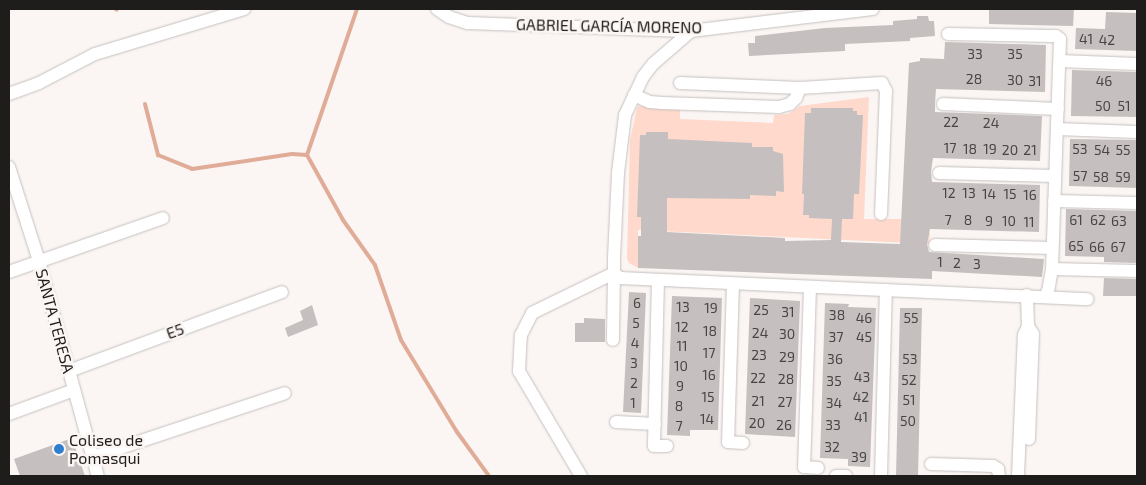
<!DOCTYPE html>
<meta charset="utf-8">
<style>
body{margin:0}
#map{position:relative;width:1146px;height:485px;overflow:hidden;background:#fbf6f4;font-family:"Exo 2",sans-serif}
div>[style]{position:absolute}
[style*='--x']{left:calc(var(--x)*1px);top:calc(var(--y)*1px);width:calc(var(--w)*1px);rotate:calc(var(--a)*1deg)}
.green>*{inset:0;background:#fed9cc}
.stream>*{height:4px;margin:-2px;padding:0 2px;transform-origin:2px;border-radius:2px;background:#e0ac98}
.building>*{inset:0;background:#c5c0bf}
.roads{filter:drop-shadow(0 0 1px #c5c0be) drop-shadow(0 0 1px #c5c0be)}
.minor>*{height:12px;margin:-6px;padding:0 6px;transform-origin:6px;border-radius:6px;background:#fff}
.dots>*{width:14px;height:14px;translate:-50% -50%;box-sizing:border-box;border:2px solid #fbf6f4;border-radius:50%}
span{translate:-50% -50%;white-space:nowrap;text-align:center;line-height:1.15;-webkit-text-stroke:5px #fbf6f4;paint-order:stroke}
.number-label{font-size:14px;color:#484645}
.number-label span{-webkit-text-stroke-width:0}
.street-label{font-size:16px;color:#1f1d1c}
.poi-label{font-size:16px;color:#1f1d1c}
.left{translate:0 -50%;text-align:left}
.frame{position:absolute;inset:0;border:10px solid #1f1d1c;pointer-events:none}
</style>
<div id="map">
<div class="green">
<div style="clip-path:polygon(869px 97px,864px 219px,901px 219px,901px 232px,906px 234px,930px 233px,929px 244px,638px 230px,638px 268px,629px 263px,627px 259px,630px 140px,637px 108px,639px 106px,680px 109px,680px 119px,773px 123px,774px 115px,788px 114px,800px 106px)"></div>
</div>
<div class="stream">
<div style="--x:116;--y:9;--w:1;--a:45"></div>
<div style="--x:145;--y:104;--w:53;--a:75.7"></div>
<div style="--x:158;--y:155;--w:37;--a:22"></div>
<div style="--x:192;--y:169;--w:101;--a:-8.5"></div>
<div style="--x:292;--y:154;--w:15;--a:4"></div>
<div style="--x:307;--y:155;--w:74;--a:61"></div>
<div style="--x:343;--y:220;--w:55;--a:54.6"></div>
<div style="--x:375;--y:265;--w:79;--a:70.9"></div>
<div style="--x:401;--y:340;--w:108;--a:58.7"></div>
<div style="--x:457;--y:432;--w:54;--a:54"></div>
<div style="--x:307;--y:155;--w:154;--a:-71.1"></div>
</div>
<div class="building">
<div style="clip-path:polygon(989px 9px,1074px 9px,1073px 26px,989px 24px)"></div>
<div style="clip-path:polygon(1106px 12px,1137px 13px,1137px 51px,1075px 49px,1076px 28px,1105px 29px)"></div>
<div style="clip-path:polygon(917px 16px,928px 16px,929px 21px,934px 21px,935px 36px,910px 38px,910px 41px,845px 44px,845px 51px,749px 56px,748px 43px,755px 43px,755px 36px,825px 28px,893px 25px,893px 21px,917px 19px)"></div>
<div style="clip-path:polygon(945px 42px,1046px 45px,1045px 92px,936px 89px,935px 103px,935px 112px,1042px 116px,1040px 161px,933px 158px,931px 172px,932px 182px,1040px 185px,1039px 232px,930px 229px,927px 244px,929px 252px,1044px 259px,1042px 277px,932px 271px,932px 279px,638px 268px,638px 236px,641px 236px,641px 217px,637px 217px,640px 135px,646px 135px,646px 132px,668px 132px,668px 139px,752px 143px,752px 147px,773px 147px,773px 151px,783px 154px,784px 192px,776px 191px,776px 196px,750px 195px,750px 199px,667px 198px,667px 232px,785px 238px,785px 241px,831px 240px,832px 219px,809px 218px,809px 215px,803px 215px,804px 194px,802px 194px,805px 113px,811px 113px,811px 108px,853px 108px,853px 111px,857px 111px,857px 115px,863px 115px,859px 194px,854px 194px,853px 219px,842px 219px,841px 242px,900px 244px,909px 63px,920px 61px,920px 58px,944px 59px)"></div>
<div style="clip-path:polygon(1072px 70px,1137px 72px,1137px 117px,1071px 116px)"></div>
<div style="clip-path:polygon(1070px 139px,1137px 140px,1137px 188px,1069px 186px)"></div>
<div style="clip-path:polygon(1066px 209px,1137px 211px,1137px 263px,1104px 262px,1104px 257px,1065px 256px)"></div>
<div style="clip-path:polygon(1104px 278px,1137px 279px,1137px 296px,1103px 296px)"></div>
<div style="clip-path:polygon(629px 292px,646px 293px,641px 413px,623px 412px)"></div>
<div style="clip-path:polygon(672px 296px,722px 298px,718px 430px,690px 430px,690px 436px,667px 435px)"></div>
<div style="clip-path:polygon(750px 298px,800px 301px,795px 437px,745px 434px)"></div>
<div style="clip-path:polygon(825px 303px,849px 304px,848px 307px,876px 308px,870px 467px,848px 466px,848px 459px,820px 458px)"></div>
<div style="clip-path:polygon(312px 305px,318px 325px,288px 337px,285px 328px,303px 320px,300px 311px)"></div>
<div style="clip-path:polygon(900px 308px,922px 308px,918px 476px,896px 476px)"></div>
<div style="clip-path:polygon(584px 318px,605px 319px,605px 342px,575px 342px,575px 323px,584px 323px)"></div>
<div style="clip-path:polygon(72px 438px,85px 476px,20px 476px,14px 459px)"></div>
</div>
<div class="roads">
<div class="minor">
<div style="--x:437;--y:9;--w:14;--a:34"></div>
<div style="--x:449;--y:17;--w:20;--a:18"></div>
<div style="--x:468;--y:23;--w:223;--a:2.1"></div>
<div style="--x:691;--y:31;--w:183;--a:-6.9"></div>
<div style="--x:691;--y:31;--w:50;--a:139"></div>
<div style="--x:653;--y:64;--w:16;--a:128"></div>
<div style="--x:643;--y:77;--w:42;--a:115.3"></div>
<div style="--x:625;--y:115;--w:58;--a:96.9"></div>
<div style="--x:618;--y:173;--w:86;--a:92.7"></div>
<div style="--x:614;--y:259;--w:14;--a:90"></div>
<div style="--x:614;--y:273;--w:8;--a:40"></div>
<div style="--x:620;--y:278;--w:468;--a:2.6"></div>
<div style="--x:948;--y:34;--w:102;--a:1.1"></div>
<div style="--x:1050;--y:36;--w:6;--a:0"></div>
<div style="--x:1056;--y:36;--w:5;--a:37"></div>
<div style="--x:1060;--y:39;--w:230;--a:92"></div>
<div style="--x:1052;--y:269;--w:22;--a:100"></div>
<div style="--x:1048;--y:291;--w:6;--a:121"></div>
<div style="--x:1060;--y:61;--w:77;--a:2.2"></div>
<div style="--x:680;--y:83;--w:120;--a:2.4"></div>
<div style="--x:9;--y:94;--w:32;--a:-20"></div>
<div style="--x:39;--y:83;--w:63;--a:-27.4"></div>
<div style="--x:95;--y:54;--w:156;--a:-16.8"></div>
<div style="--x:634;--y:95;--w:17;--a:24"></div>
<div style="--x:650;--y:102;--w:12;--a:5"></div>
<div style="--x:662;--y:103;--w:117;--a:2"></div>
<div style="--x:779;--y:107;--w:11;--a:-15"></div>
<div style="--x:790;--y:104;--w:8;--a:-45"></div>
<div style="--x:796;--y:98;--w:11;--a:-68"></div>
<div style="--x:800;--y:88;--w:82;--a:-3.5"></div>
<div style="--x:882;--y:83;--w:9;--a:63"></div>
<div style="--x:886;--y:91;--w:123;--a:92.3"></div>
<div style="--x:943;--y:104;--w:115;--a:2.5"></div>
<div style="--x:1057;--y:129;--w:80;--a:2.1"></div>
<div style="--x:9;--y:167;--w:99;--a:72.3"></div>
<div style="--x:39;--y:261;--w:223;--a:74.7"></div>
<div style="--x:939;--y:173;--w:115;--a:1.5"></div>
<div style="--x:1054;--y:201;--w:83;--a:1.4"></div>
<div style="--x:935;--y:245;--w:117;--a:1.5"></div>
<div style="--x:1052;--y:269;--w:85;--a:1.3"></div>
<div style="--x:9;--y:272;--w:163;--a:-19.3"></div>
<div style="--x:658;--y:280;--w:166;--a:91.4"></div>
<div style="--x:654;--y:446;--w:13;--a:0"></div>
<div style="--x:733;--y:284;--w:158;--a:91.8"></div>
<div style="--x:728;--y:442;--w:15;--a:4"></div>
<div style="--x:810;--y:288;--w:179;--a:91.9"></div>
<div style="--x:804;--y:467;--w:14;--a:4"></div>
<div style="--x:1028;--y:326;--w:9;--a:58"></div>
<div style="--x:1033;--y:334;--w:105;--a:92.2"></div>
<div style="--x:69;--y:371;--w:227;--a:-20.3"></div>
<div style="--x:9;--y:414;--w:69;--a:-20.3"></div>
<div style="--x:616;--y:422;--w:39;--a:3"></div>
<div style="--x:93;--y:457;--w:202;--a:-18.4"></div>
<div style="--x:931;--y:464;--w:62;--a:1.8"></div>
<div style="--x:993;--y:466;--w:6;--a:31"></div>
<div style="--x:998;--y:469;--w:7;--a:82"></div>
<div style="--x:581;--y:476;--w:122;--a:-120.6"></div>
<div style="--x:519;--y:371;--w:36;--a:-87"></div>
<div style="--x:521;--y:335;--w:25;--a:-63"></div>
<div style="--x:532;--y:313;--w:91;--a:-26"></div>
<div style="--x:614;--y:273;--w:67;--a:90.9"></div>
<div style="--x:836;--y:476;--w:10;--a:0"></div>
<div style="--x:881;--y:476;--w:186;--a:-88.5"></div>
<div style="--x:1018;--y:476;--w:141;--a:-87.6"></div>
<div style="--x:1024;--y:335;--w:10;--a:-66"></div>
<div style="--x:1028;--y:326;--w:31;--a:-92"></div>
</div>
</div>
<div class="dots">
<div style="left:59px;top:449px;background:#2e7ecd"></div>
</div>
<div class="number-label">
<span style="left:1086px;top:39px">41</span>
<span style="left:1107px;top:40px">42</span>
<span style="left:975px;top:54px">33</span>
<span style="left:1015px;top:54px">35</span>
<span style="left:974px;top:79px">28</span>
<span style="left:1015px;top:80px">30</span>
<span style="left:1035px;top:81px">31</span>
<span style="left:1104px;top:81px">46</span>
<span style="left:1103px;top:106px">50</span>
<span style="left:1124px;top:106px">51</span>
<span style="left:951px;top:122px">22</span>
<span style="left:991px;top:123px">24</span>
<span style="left:950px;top:148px">17</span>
<span style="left:970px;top:149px">18</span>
<span style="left:990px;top:149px">19</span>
<span style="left:1080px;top:149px">53</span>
<span style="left:1010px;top:150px">20</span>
<span style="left:1030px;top:150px">21</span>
<span style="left:1102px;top:150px">54</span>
<span style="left:1123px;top:150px">55</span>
<span style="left:1080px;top:176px">57</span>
<span style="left:1101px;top:177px">58</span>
<span style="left:1123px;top:177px">59</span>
<span style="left:949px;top:193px">12</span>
<span style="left:969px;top:193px">13</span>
<span style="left:989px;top:194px">14</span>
<span style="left:1010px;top:194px">15</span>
<span style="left:1030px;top:195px">16</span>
<span style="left:948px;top:220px">7</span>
<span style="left:968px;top:220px">8</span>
<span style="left:1076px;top:220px">61</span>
<span style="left:1098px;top:220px">62</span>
<span style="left:989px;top:221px">9</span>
<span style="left:1009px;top:221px">10</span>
<span style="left:1119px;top:221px">63</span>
<span style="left:1029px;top:222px">11</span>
<span style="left:1076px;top:246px">65</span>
<span style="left:1097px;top:247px">66</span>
<span style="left:1118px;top:247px">67</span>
<span style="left:940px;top:262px">1</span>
<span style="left:957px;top:263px">2</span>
<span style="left:977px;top:264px">3</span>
<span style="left:637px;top:303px">6</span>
<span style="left:683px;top:307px">13</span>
<span style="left:711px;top:308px">19</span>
<span style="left:761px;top:310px">25</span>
<span style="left:788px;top:312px">31</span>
<span style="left:837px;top:315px">38</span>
<span style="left:864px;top:318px">46</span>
<span style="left:911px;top:318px">55</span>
<span style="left:636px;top:323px">5</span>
<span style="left:682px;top:327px">12</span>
<span style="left:710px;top:331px">18</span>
<span style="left:760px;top:333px">24</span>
<span style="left:787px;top:334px">30</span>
<span style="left:836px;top:337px">37</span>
<span style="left:864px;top:337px">45</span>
<span style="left:635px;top:343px">4</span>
<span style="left:682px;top:346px">11</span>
<span style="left:709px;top:353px">17</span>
<span style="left:759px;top:355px">23</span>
<span style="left:787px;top:357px">29</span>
<span style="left:835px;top:359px">36</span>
<span style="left:910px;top:359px">53</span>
<span style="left:634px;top:363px">3</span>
<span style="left:681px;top:366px">10</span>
<span style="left:709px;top:375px">16</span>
<span style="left:862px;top:377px">43</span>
<span style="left:758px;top:378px">22</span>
<span style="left:786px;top:379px">28</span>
<span style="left:909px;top:380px">52</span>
<span style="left:834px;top:381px">35</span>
<span style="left:634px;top:383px">2</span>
<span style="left:680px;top:386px">9</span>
<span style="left:708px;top:397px">15</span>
<span style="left:861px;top:397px">42</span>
<span style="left:909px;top:400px">51</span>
<span style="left:758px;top:401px">21</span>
<span style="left:785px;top:402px">27</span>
<span style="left:633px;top:403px">1</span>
<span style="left:834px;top:403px">34</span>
<span style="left:679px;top:406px">8</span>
<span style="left:861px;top:417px">41</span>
<span style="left:707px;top:419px">14</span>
<span style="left:908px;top:421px">50</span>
<span style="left:757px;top:423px">20</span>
<span style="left:784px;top:425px">26</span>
<span style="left:833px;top:425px">33</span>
<span style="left:679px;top:426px">7</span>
<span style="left:832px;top:447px">32</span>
<span style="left:859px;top:457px">39</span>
</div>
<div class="street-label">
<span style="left:609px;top:26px;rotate:1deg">GABRIEL GARCÍA MORENO</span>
<span style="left:55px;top:321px;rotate:75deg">SANTA TERESA</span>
<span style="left:175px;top:331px;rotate:-20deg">E5</span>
</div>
<div class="poi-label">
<span class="left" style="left:69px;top:449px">Coliseo de<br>Pomasqui</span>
</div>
<div class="frame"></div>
</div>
